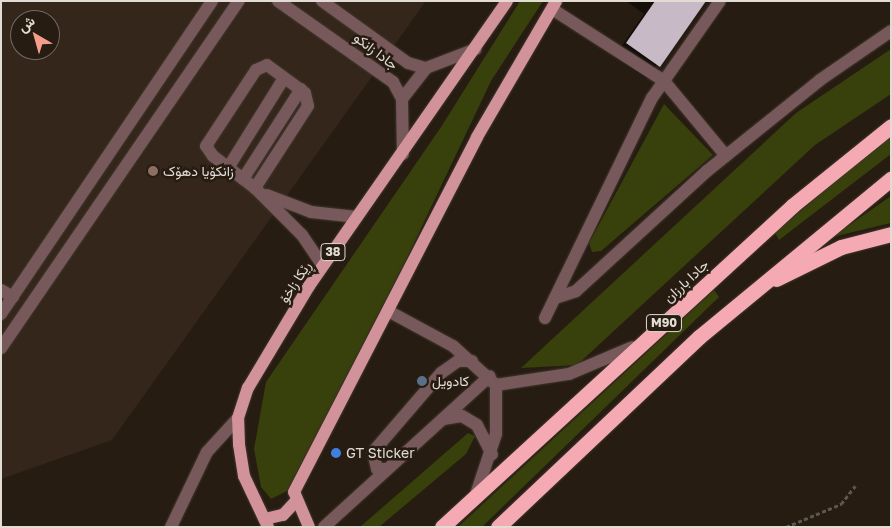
<!DOCTYPE html>
<meta charset="utf-8">
<style>
body{margin:0}
#map{position:relative;width:892px;height:528px;overflow:hidden;background:#261c12;font-family:"Golos Text",Vazirmatn,sans-serif}
div>[style]{position:absolute}
[style*='--x']{left:calc(var(--x)*1px);top:calc(var(--y)*1px);width:calc(var(--w)*1px);rotate:calc(var(--a)*1deg)}
.education>*{inset:0;background:#34261a}
.green>*{inset:0;background:#38400b}
.shadow>*{inset:0;background:#0007}
.building>*{inset:0;background:#c7b9c5}
.path>*{height:2.5px;margin-top:-1.25px;transform-origin:0;background:repeating-linear-gradient(90deg,#5f564d 0 4px,transparent 0 6.5px)}
.roads{filter:drop-shadow(0 0 1px #40372d) drop-shadow(0 0 1px #40372d)}
.minor>*{height:12px;margin:-6px;padding:0 6px;transform-origin:6px;border-radius:6px;background:#77585b}
.major>*{height:12px;margin:-6px;padding:0 6px;transform-origin:6px;border-radius:6px;background:#d19299}
.highway>*{height:15px;margin:-7.5px;padding:0 7.5px;transform-origin:7.5px;border-radius:7.5px;background:#f5a9b2}
.dots>*{width:14px;height:14px;translate:-50% -50%;box-sizing:border-box;border:2px solid #261c12;border-radius:50%}
span{translate:-50% -50%;white-space:nowrap;text-align:center;line-height:1.15;-webkit-text-stroke:5px #261c12;paint-order:stroke}
.shield-label span{padding:1px 4px;background:#261c12;border:1px solid;border-radius:4px;-webkit-text-stroke-width:0}
.shield-label{font-size:12px;color:#e3dcd5;font-weight:700}
.street-label{font-size:14px;color:#e3dcd5}
.poi-label{font-size:14px;color:#e3dcd5}
.left{translate:0 -50%;text-align:left}
.frame{position:absolute;inset:0;border:2px solid #e3dcd5;pointer-events:none}
.north{position:absolute;left:10px;top:10px;width:50px;height:50px;box-sizing:border-box;background:#261c12;border:1px solid #726960;border-radius:50%;rotate:322deg;font-size:14px;font-weight:700;line-height:20px;text-align:center;color:#e3dcd5}
.north::after{content:'';display:block;margin:auto;width:18px;height:22px;background:#f49d8c;clip-path:polygon(50% 0,100% 100%,50% 72%,0 100%)}
</style>
<div id="map">
<div class="education">
<div style="clip-path:polygon(evenodd,1px 1px,426px 1px,112px 440px,1px 479px,1px 1px,20px 20px,50px 20px,50px 50px,20px 50px,20px 20px)"></div>
</div>
<div class="green">
<div style="clip-path:polygon(520px 1px,543px 1px,491px 81px,406px 260px,287px 491px,271px 499px,261px 487px,254px 449px,266px 382px,441px 127px)"></div>
<div style="clip-path:polygon(891px 49px,891px 94px,815px 145px,577px 365px,521px 368px,796px 113px)"></div>
<div style="clip-path:polygon(664px 104px,713px 155px,601px 251px,592px 252px,589px 243px)"></div>
<div style="clip-path:polygon(891px 133px,891px 154px,779px 240px,775px 233px)"></div>
<div style="clip-path:polygon(891px 196px,891px 223px,832px 237px)"></div>
<div style="clip-path:polygon(714px 290px,719px 297px,482px 527px,458px 527px)"></div>
<div style="clip-path:polygon(468px 433px,475px 436px,466px 454px,379px 527px,360px 527px)"></div>
</div>
<div class="shadow">
<div style="clip-path:polygon(626px 1px,705px 1px,646px 79px,614px 57px,644px 14px)"></div>
</div>
<div class="building">
<div style="clip-path:polygon(655px 1px,706px 1px,660px 67px,626px 43px)"></div>
</div>
<div class="path">
<div style="--x:786;--y:527;--w:60;--a:-22.7"></div>
<div style="--x:841;--y:504;--w:23;--a:-52"></div>
</div>
<div class="roads">
<div class="minor">
<div style="--x:278;--y:1;--w:141;--a:35.2"></div>
<div style="--x:393;--y:82;--w:19;--a:62"></div>
<div style="--x:402;--y:99;--w:55;--a:89"></div>
<div style="--x:322;--y:1;--w:106;--a:35.8"></div>
<div style="--x:408;--y:63;--w:19;--a:16"></div>
<div style="--x:426;--y:68;--w:53;--a:-20.8"></div>
<div style="--x:552;--y:9;--w:133;--a:32.7"></div>
<div style="--x:664;--y:81;--w:97;--a:50.4"></div>
<div style="--x:267;--y:65;--w:47;--a:36.4"></div>
<div style="--x:305;--y:93;--w:13;--a:77"></div>
<div style="--x:308;--y:106;--w:98;--a:122.9"></div>
<div style="--x:255;--y:188;--w:53;--a:-142.7"></div>
<div style="--x:213;--y:156;--w:12;--a:-125"></div>
<div style="--x:206;--y:146;--w:91;--a:-56.7"></div>
<div style="--x:256;--y:70;--w:12;--a:-24"></div>
<div style="--x:402;--y:99;--w:39;--a:-52"></div>
<div style="--x:228;--y:168;--w:106;--a:-58.1"></div>
<div style="--x:243;--y:179;--w:107;--a:-57.2"></div>
<div style="--x:255;--y:188;--w:66;--a:45"></div>
<div style="--x:302;--y:235;--w:37;--a:56"></div>
<div style="--x:267;--y:195;--w:47;--a:21.1"></div>
<div style="--x:311;--y:212;--w:46;--a:6.2"></div>
<div style="--x:1;--y:290;--w:14;--a:30"></div>
<div style="--x:555;--y:298;--w:22;--a:-18"></div>
<div style="--x:576;--y:291;--w:178;--a:-42.5"></div>
<div style="--x:707;--y:171;--w:145;--a:-38.8"></div>
<div style="--x:820;--y:80;--w:86;--a:-34.6"></div>
<div style="--x:390;--y:312;--w:72;--a:28.4"></div>
<div style="--x:453;--y:346;--w:58;--a:42.2"></div>
<div style="--x:496;--y:385;--w:49;--a:90"></div>
<div style="--x:496;--y:434;--w:63;--a:108.4"></div>
<div style="--x:1;--y:314;--w:377;--a:-56"></div>
<div style="--x:545;--y:318;--w:245;--a:-64.1"></div>
<div style="--x:652;--y:98;--w:118;--a:-55"></div>
<div style="--x:1;--y:348;--w:421;--a:-55.6"></div>
<div style="--x:496;--y:385;--w:74;--a:-8.6"></div>
<div style="--x:569;--y:374;--w:69;--a:-22.9"></div>
<div style="--x:443;--y:419;--w:19;--a:-9"></div>
<div style="--x:462;--y:416;--w:17;--a:31"></div>
<div style="--x:477;--y:425;--w:33;--a:63"></div>
<div style="--x:387;--y:469;--w:10;--a:180"></div>
<div style="--x:377;--y:469;--w:17;--a:-103"></div>
<div style="--x:373;--y:452;--w:104;--a:-49.3"></div>
<div style="--x:441;--y:373;--w:21;--a:-35"></div>
<div style="--x:458;--y:361;--w:14;--a:0"></div>
<div style="--x:171;--y:527;--w:83;--a:-64.4"></div>
<div style="--x:207;--y:452;--w:46;--a:-47.6"></div>
<div style="--x:324;--y:527;--w:224;--a:-42.3"></div>
</div>
<div class="major">
<div style="--x:265;--y:519;--w:18;--a:-13"></div>
<div style="--x:283;--y:515;--w:18;--a:-47"></div>
<div style="--x:268;--y:527;--w:56;--a:-115.2"></div>
<div style="--x:244;--y:476;--w:32;--a:-99"></div>
<div style="--x:239;--y:444;--w:26;--a:-92"></div>
<div style="--x:238;--y:418;--w:32;--a:-72"></div>
<div style="--x:248;--y:388;--w:119;--a:-59.1"></div>
<div style="--x:309;--y:286;--w:347;--a:-55.2"></div>
<div style="--x:309;--y:527;--w:38;--a:-113"></div>
<div style="--x:294;--y:492;--w:399;--a:-62.7"></div>
<div style="--x:477;--y:137;--w:157;--a:-59.8"></div>
</div>
<div class="highway">
<div style="--x:776;--y:279;--w:72;--a:-26.2"></div>
<div style="--x:841;--y:247;--w:52;--a:-14.6"></div>
<div style="--x:442;--y:527;--w:475;--a:-42.5"></div>
<div style="--x:792;--y:206;--w:127;--a:-38.9"></div>
<div style="--x:498;--y:527;--w:277;--a:-43.4"></div>
<div style="--x:699;--y:337;--w:249;--a:-39.5"></div>
</div>
</div>
<div class="dots">
<div style="left:153px;top:171px;background:#8d6e63"></div>
<div style="left:422px;top:381px;background:#5c6f8a"></div>
<div style="left:336px;top:453px;background:#3f7fe0"></div>
</div>
<div class="shield-label">
<span style="left:333px;top:252px">38</span>
<span style="left:664px;top:323px">M90</span>
</div>
<div class="street-label">
<span style="left:376px;top:51px;rotate:37deg">جادا زانکو</span>
<span style="left:686px;top:281px;rotate:-43deg">جادا بارزان</span>
<span style="left:295px;top:282px;rotate:-57deg">ڕێکا زاخۆ</span>
</div>
<div class="poi-label">
<span class="left" style="left:163px;top:171px">زانکۆیا دهۆک</span>
<span class="left" style="left:432px;top:381px">كادويل</span>
<span class="left" style="left:346px;top:453px">GT Sticker</span>
</div>
<div class="frame"></div>
<div class="north">ش</div>
</div>
